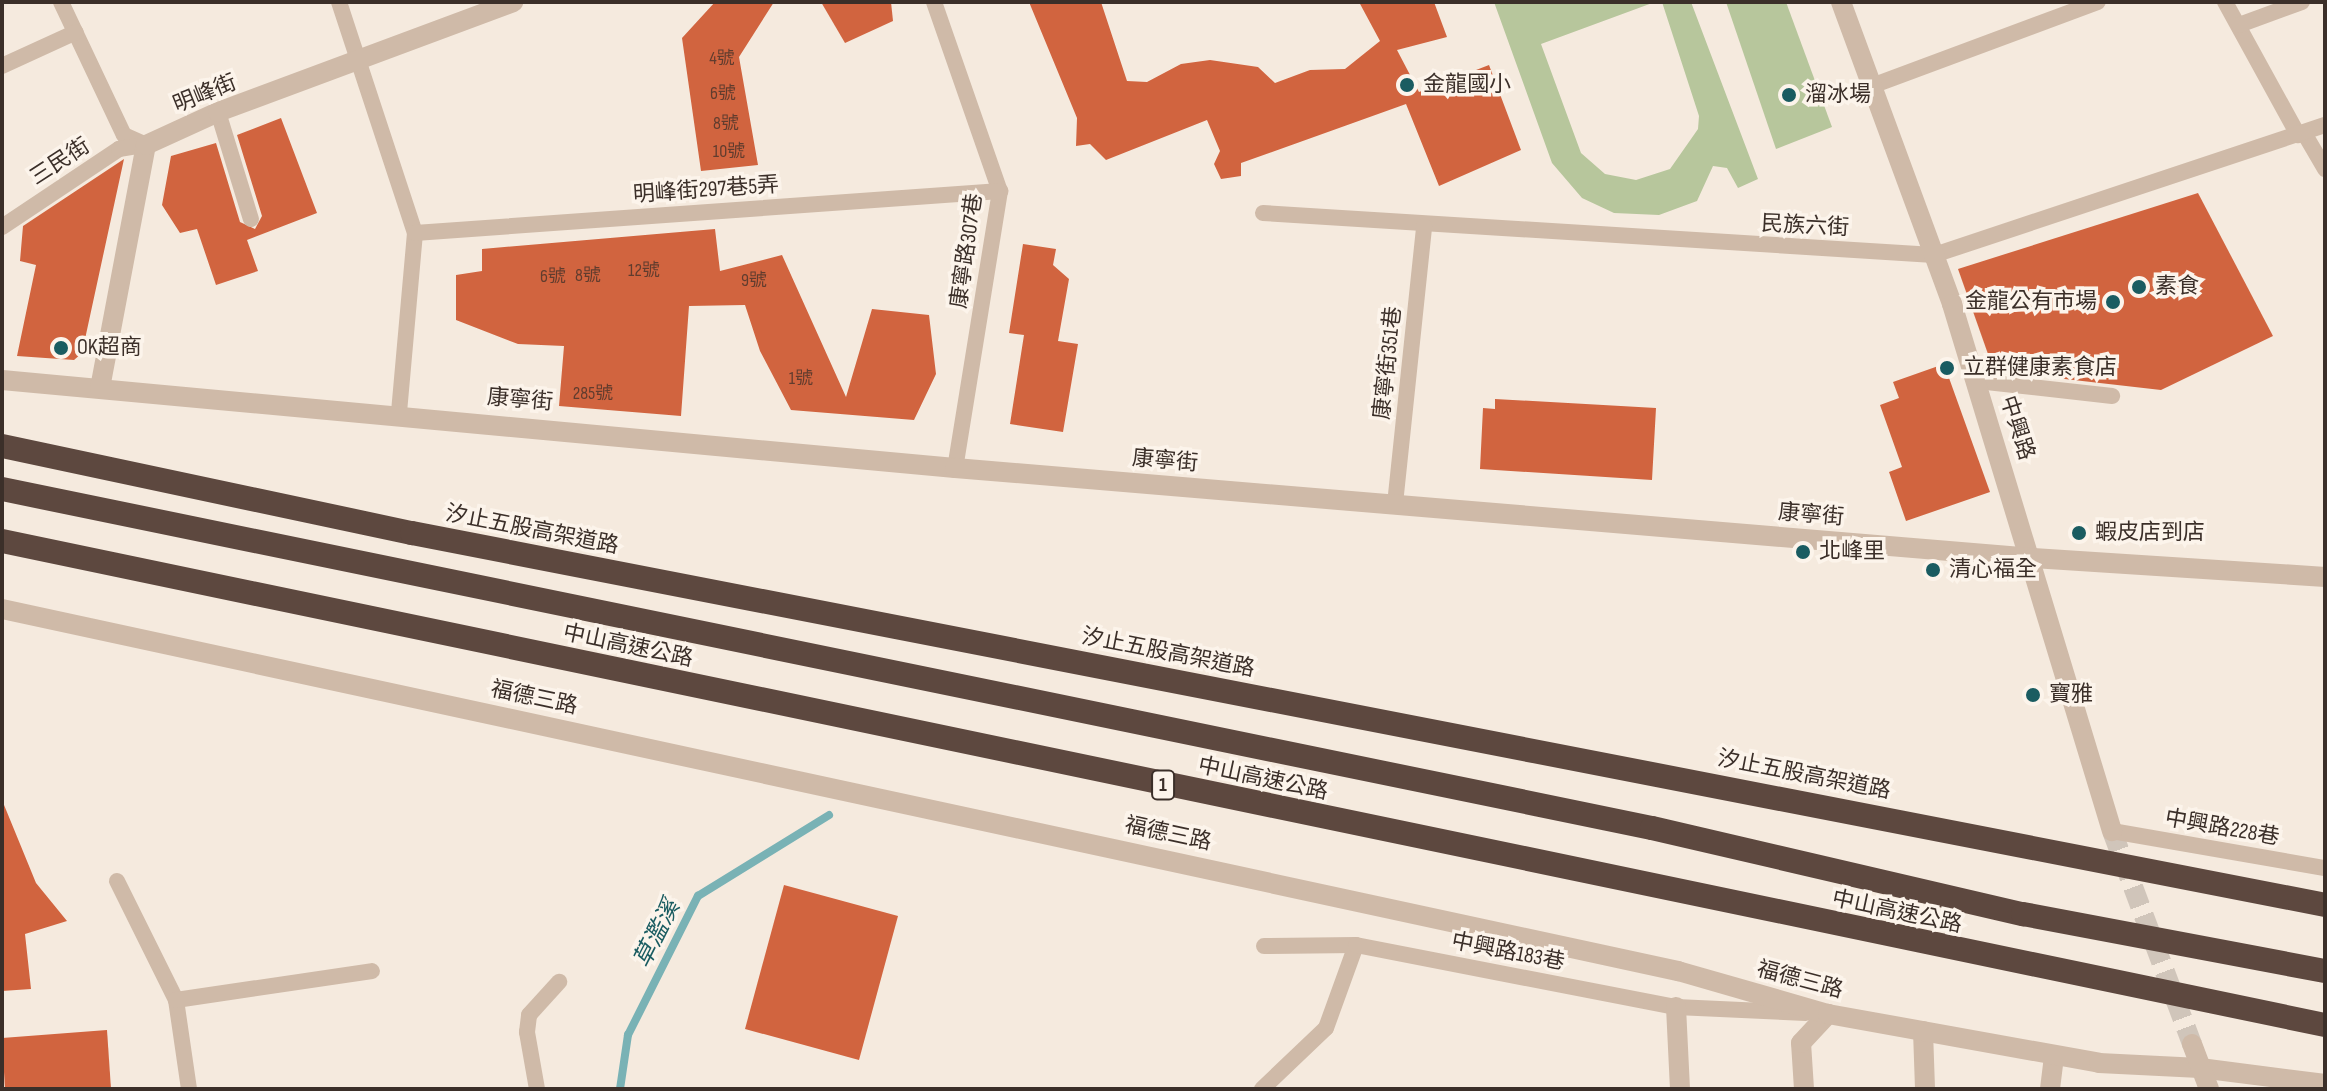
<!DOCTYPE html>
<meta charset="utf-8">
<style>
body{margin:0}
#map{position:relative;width:2327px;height:1091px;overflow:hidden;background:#f5eade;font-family:"Sofia Sans Condensed","Noto Sans TC",sans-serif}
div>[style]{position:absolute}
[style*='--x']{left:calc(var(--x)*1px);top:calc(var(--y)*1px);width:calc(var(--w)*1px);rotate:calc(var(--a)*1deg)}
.green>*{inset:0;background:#b7c69c}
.stream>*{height:8px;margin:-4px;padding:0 4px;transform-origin:4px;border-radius:4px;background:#79b2b5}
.building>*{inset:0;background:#d1643f}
.tertiary-tunnel>*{height:20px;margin-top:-10px;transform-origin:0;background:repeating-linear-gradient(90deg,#d0c5ba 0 20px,transparent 0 30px)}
.service>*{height:16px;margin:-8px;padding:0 8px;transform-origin:8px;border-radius:8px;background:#cfbaa8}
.minor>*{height:20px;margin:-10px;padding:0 10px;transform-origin:10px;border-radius:10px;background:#cfbaa8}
.tertiary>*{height:20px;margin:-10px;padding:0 10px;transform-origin:10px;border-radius:10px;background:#cfbaa8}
.motorway>*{height:24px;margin:-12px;padding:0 12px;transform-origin:12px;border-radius:12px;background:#5d483f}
.motorway-bridge>*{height:24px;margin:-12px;padding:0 12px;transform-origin:12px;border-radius:12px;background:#5d483f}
.dots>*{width:22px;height:22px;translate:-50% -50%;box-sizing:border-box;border:4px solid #fcf4eb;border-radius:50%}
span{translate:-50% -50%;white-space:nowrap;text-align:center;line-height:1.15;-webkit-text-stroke:7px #fcf4eb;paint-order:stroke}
.number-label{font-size:18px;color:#603c2e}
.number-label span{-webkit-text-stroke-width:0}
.shield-label span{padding:2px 6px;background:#fcf4eb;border:2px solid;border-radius:6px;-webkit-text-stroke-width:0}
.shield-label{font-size:20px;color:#3b2f29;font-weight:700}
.poi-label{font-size:22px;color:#3b2f29}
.left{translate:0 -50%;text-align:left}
.right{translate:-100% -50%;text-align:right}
.street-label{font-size:22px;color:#3b2f29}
.water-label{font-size:24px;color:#1a5c61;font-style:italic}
.frame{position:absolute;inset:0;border:4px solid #3b2f29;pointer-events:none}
</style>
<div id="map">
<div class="green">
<div style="clip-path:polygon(1494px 2px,1655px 2px,1541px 44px,1581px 153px,1605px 174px,1636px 180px,1670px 169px,1698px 129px,1699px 116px,1662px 2px,1691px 2px,1758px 179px,1738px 188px,1727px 168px,1713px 166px,1697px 201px,1659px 215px,1614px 213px,1582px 198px,1552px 163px)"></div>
<div style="clip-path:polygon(1726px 2px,1786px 2px,1832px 127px,1776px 149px)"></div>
</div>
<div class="stream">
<div style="--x:620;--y:1089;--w:55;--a:-81.6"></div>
<div style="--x:628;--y:1035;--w:156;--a:-63.3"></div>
<div style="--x:698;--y:896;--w:154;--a:-31.7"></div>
</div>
<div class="building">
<div style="clip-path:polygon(715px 2px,774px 2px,739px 57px,758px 165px,701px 171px,682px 38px)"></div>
<div style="clip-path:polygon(821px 2px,891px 2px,893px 21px,845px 43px)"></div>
<div style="clip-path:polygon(1029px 2px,1101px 2px,1127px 81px,1147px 82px,1181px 64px,1210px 60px,1258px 67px,1275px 83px,1310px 70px,1345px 69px,1380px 41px,1359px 2px,1434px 2px,1447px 37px,1397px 50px,1419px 92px,1489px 65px,1521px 150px,1439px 186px,1406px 104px,1241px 163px,1241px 176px,1221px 179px,1214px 164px,1220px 151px,1207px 120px,1106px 160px,1090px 144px,1076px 146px,1077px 118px)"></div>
<div style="clip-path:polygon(281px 118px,317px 213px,247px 240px,258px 271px,216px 285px,197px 229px,180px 233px,162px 205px,171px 156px,216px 143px,240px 222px,255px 229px,262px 216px,237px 135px)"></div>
<div style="clip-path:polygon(124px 159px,82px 353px,74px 360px,17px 356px,36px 265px,20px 261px,23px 226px)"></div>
<div style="clip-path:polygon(2198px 193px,2273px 336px,2161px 390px,1994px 371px,1958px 269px)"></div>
<div style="clip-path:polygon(715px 229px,720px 271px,782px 255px,846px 397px,872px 309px,929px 315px,936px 374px,914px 420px,791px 410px,760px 351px,745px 305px,689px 306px,681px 416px,559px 406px,564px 346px,518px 344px,456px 320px,456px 275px,482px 271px,482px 249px)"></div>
<div style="clip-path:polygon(1023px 244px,1056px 249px,1053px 265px,1069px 279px,1058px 341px,1078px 344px,1063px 432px,1010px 424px,1024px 335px,1009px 333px)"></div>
<div style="clip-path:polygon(1944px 364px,1990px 492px,1906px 521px,1889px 472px,1902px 467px,1880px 405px,1899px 398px,1893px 382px)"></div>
<div style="clip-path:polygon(1495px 399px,1656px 408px,1652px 480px,1480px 469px,1483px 408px,1495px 409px)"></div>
<div style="clip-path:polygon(2px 800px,36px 883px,67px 921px,25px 934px,31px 989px,2px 991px)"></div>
<div style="clip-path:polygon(784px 885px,898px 916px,859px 1060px,745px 1029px)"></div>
<div style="clip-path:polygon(107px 1030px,111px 1089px,5px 1089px,2px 1038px)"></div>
</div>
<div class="tertiary-tunnel">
<div style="--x:2112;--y:831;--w:228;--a:69.4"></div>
</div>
<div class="service">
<div style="--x:61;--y:2;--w:147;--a:64.7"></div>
<div style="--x:124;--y:135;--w:24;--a:24"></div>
<div style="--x:339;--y:2;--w:243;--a:71.8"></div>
<div style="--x:415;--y:233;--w:181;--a:95.1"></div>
<div style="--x:934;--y:2;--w:200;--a:70.8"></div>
<div style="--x:1000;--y:191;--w:281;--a:99.2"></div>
<div style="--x:2225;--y:2;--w:152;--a:61.2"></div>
<div style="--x:2239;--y:25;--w:67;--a:-20.1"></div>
<div style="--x:2;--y:66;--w:81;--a:-24.7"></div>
<div style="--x:1869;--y:87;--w:244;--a:-20.4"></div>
<div style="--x:218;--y:112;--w:112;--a:72.9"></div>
<div style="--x:2304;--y:133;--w:42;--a:59.7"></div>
<div style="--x:1263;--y:213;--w:672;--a:3.58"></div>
<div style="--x:1934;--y:255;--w:412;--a:-18.4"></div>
<div style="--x:2;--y:227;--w:141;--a:-33.7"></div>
<div style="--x:119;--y:149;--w:26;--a:-9"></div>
<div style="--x:415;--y:233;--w:587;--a:-4.11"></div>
<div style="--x:1977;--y:381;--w:136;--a:6.3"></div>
<div style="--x:1395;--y:504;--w:279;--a:-84"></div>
<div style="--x:2112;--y:831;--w:216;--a:9.9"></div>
<div style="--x:117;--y:881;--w:133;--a:63.6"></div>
<div style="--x:1264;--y:946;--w:92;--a:-0.6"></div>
<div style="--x:189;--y:1089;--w:90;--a:-98.3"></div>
<div style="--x:176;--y:1000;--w:198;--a:-8.4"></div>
<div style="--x:537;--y:1089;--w:58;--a:-100"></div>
<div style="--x:527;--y:1032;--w:17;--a:-83"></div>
<div style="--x:529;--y:1015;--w:45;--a:-47.7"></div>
<div style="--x:1262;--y:1089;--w:88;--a:-43.6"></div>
<div style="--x:1326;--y:1028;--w:88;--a:-70.1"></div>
<div style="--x:1356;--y:945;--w:326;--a:11"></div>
<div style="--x:1676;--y:1007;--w:130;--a:2.6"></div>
</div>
<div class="minor">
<div style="--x:1676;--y:1007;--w:82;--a:87.2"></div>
<div style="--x:1923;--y:1031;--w:58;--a:88"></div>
<div style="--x:1804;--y:1089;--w:46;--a:-93.7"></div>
<div style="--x:1801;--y:1043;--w:40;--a:-47"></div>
<div style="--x:2050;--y:1089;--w:34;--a:-83"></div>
</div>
<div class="tertiary">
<div style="--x:1841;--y:2;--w:322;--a:69.8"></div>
<div style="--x:1952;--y:304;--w:551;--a:73.11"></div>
<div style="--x:2;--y:380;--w:957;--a:5.28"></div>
<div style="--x:955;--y:468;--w:1082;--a:4.77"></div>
<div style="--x:2033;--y:558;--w:293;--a:3.7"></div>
<div style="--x:100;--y:388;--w:247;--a:-79.3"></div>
<div style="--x:146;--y:145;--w:79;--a:-24.6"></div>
<div style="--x:218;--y:112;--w:315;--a:-20.4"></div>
<div style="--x:2;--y:609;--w:1715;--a:12.19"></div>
<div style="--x:1678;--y:971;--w:156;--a:16"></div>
<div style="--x:1828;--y:1014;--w:275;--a:10.2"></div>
<div style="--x:2099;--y:1063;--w:101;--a:2.8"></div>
<div style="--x:2200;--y:1068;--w:126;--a:7.3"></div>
<div style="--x:2192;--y:1044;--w:48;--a:69.3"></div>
</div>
<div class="motorway">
<div style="--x:2;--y:541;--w:2373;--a:11.77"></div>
</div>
<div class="motorway-bridge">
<div style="--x:2;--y:446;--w:419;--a:12"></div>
<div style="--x:412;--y:533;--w:1949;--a:11"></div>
<div style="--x:2;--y:489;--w:1684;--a:11.61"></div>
<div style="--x:1652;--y:828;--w:381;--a:13.1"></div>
<div style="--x:2023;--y:914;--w:307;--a:10.7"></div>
</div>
<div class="dots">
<div style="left:1407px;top:85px;background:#1a5c61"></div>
<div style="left:1789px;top:95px;background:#1a5c61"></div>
<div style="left:2139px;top:287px;background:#1a5c61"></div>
<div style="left:2113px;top:302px;background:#1a5c61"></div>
<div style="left:61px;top:348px;background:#1a5c61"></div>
<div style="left:1947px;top:368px;background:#1a5c61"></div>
<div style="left:2079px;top:533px;background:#1a5c61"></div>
<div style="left:1803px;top:552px;background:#1a5c61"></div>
<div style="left:1933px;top:570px;background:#1a5c61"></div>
<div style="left:2033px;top:695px;background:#1a5c61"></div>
</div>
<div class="number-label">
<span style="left:722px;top:59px">4號</span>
<span style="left:723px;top:94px">6號</span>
<span style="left:726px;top:124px">8號</span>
<span style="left:729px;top:152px">10號</span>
<span style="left:644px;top:271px">12號</span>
<span style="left:588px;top:276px">8號</span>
<span style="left:553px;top:277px">6號</span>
<span style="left:754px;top:281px">9號</span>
<span style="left:801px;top:379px">1號</span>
<span style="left:593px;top:394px">285號</span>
</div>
<div class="shield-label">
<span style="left:1163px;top:785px">1</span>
</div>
<div class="poi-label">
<span class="left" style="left:1423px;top:85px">金龍國小</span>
<span class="left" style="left:1805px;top:95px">溜冰場</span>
<span class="left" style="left:2155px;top:287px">素食</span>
<span class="right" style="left:2097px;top:302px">金龍公有市場</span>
<span class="left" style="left:77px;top:348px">OK超商</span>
<span class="left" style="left:1963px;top:368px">立群健康素食店</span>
<span class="left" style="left:2095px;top:533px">蝦皮店到店</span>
<span class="left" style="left:1819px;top:552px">北峰里</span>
<span class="left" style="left:1949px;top:570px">清心福全</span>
<span class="left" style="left:2049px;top:695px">寶雅</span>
</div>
<div class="street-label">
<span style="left:205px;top:94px;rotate:-22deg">明峰街</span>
<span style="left:60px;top:162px;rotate:-33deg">三民街</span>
<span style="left:706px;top:190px;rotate:-4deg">明峰街297巷5弄</span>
<span style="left:1805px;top:226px;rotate:3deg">民族六街</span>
<span style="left:967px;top:251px;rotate:-82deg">康寧路307巷</span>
<span style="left:1388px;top:363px;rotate:-84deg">康寧街351巷</span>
<span style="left:520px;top:400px;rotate:5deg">康寧街</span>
<span style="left:2017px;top:428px;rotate:72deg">中興路</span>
<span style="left:1165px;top:461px;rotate:5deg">康寧街</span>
<span style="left:1811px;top:515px;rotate:5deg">康寧街</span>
<span style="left:532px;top:530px;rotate:11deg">汐止五股高架道路</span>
<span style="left:628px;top:646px;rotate:12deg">中山高速公路</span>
<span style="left:1168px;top:653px;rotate:11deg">汐止五股高架道路</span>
<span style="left:534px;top:698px;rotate:12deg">福德三路</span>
<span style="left:1804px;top:775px;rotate:11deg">汐止五股高架道路</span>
<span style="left:1263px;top:779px;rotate:12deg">中山高速公路</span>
<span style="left:2222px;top:828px;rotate:10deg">中興路228巷</span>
<span style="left:1168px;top:834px;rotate:12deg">福德三路</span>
<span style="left:1897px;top:912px;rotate:12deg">中山高速公路</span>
<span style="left:1508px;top:952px;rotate:11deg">中興路183巷</span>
<span style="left:1800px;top:980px;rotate:15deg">福德三路</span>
</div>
<div class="water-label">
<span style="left:657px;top:934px;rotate:-63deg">草濫溪</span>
</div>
<div class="frame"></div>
</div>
